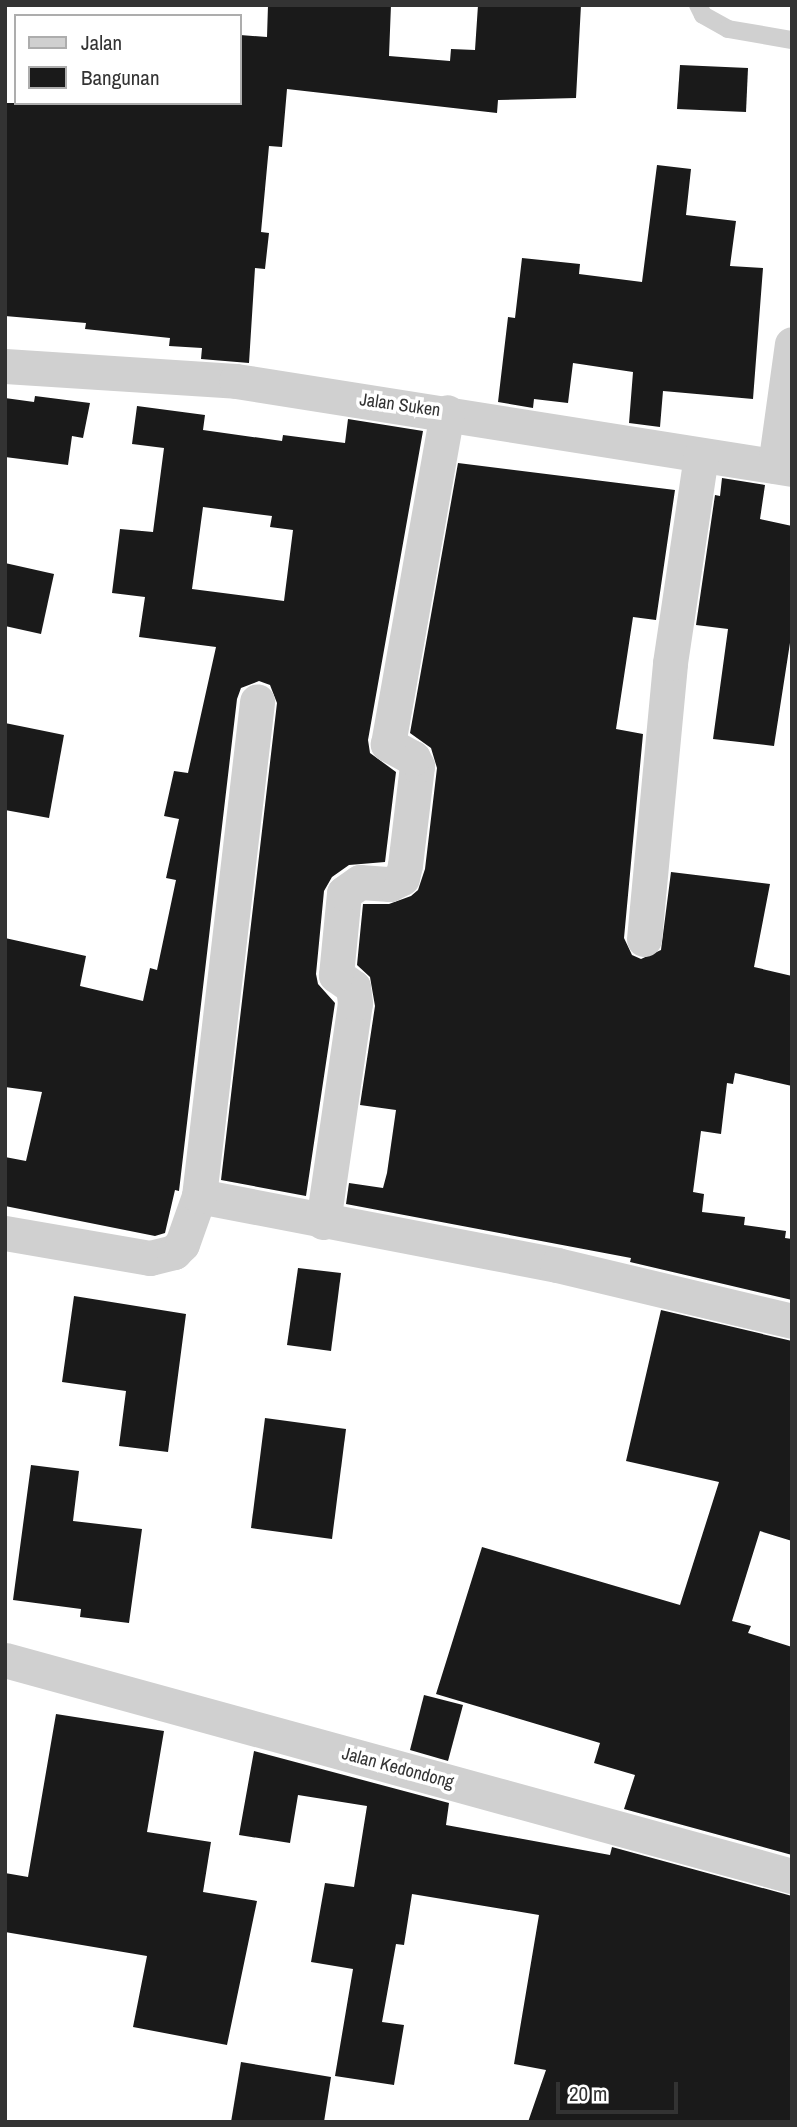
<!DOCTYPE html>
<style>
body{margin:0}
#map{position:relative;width:797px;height:2127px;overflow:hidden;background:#fff;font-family:"Archivo Narrow",sans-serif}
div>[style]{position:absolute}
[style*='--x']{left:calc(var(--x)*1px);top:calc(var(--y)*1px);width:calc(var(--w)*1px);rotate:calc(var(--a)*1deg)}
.building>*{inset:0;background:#1a1a1a}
.lane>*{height:18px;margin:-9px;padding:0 9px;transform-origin:9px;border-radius:9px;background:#d0d0d0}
.street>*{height:35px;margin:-17.5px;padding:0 17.5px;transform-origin:17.5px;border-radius:17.5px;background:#d0d0d0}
span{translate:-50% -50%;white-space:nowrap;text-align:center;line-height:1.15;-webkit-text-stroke:7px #fff;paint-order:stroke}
.street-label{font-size:18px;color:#333}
.frame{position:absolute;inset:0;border:7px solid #333;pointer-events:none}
.legend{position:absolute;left:14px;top:14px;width:228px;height:91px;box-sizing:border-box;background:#fff;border:2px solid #adadad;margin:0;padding:9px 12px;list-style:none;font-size:21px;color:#333}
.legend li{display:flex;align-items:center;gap:14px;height:35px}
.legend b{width:35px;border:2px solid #adadad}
.scale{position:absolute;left:556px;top:2082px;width:122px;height:32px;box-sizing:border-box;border:4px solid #333;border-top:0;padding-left:9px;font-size:21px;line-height:24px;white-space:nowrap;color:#333;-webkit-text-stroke:5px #fff;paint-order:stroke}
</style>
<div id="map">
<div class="building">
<div style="clip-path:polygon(268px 5px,391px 5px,389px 56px,450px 61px,451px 49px,475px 50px,478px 5px,581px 5px,576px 98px,498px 100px,497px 113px,287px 89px,282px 147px,269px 146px,261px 232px,269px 233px,265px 269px,255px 268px,249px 363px,201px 359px,202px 348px,169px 346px,170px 338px,85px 329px,86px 323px,5px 316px,5px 103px,240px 103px,240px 35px,267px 37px)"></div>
<div style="clip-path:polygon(680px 65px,748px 68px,746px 112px,677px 109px)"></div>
<div style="clip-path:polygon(657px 165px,691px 169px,686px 215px,736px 221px,730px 266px,763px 268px,753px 399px,663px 391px,660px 427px,629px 423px,633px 372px,573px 363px,568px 403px,534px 399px,533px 408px,498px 402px,508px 317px,515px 318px,522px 258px,580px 264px,579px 274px,642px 282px)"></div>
<div style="clip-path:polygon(35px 396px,90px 403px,83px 438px,72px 436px,68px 465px,5px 457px,5px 398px,34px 402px)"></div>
<div style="clip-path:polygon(evenodd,137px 406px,205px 415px,203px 430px,282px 441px,283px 435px,345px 443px,348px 419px,423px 431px,368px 740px,370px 753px,396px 772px,385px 862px,349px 865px,332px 877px,324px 891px,316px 974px,318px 984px,335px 1003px,306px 1196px,221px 1180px,277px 703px,270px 685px,259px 681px,241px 688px,237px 699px,179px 1191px,175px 1190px,165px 1233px,155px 1236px,5px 1206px,5px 1157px,26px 1161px,42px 1092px,5px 1087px,5px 938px,86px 956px,80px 986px,143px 1001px,150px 968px,157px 970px,176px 880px,166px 878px,179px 819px,164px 816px,174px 771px,188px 773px,216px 647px,139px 637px,145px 597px,112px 593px,120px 529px,153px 532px,164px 448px,132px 444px,137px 406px,203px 507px,272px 516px,270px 527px,293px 530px,284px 601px,192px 589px,203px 507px)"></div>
<div style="clip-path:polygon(458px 463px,675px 490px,656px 620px,633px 617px,616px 729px,643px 734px,624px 938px,632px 955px,641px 959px,661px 950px,671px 872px,770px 884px,754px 967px,792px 976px,792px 1086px,735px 1073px,733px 1084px,727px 1083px,721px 1134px,701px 1131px,693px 1192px,704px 1194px,702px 1212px,745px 1217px,744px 1225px,786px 1231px,785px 1238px,792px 1239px,792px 1300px,630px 1262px,631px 1258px,346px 1204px,349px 1183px,383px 1188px,387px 1173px,396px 1110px,360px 1105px,375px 1006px,370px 977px,357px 965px,363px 904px,389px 904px,411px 896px,418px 890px,425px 869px,437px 768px,431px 748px,410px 733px)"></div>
<div style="clip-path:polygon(722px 478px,765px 485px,760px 519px,792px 526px,792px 630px,774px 746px,713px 739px,728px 629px,696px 625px,715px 495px,720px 496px)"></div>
<div style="clip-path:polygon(5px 563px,54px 574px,41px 634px,5px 626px)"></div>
<div style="clip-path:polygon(5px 723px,64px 735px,49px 818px,5px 810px)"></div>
<div style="clip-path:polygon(298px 1268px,341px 1273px,331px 1351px,287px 1345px)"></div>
<div style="clip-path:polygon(74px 1296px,186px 1314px,168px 1452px,119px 1446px,126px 1391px,62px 1382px)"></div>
<div style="clip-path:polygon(661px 1310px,792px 1341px,792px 1541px,760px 1531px,732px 1621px,751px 1626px,748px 1633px,792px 1647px,792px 1855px,624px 1809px,635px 1775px,594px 1763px,600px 1743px,436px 1694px,482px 1547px,680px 1605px,719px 1482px,626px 1461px)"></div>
<div style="clip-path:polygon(265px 1418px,346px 1429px,332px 1539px,251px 1528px)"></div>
<div style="clip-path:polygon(31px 1465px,79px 1471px,73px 1521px,142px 1529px,129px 1623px,80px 1617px,81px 1609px,13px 1600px)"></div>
<div style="clip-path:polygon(424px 1695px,463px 1705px,448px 1761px,410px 1750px)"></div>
<div style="clip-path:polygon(56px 1714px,164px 1731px,147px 1832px,211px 1842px,203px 1892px,257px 1901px,227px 2045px,133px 2027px,147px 1956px,5px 1932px,5px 1873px,28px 1877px)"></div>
<div style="clip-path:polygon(254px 1751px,449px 1803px,446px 1825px,610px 1855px,612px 1847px,792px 1896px,792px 2122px,528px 2122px,546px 2070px,514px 2064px,539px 1915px,412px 1894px,404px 1945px,396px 1944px,382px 2022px,404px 2025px,394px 2085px,335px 2076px,353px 1969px,311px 1962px,325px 1883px,354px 1887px,367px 1806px,298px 1795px,290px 1843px,239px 1835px)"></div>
<div style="clip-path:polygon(241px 2062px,331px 2077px,324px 2122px,231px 2122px)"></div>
</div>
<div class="lane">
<div style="--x:698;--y:5;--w:11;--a:63"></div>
<div style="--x:703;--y:15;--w:29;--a:29"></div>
<div style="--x:728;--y:29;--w:65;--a:9.8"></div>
</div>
<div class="street">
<div style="--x:5;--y:366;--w:231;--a:3.7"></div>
<div style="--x:236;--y:381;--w:563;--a:8.99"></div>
<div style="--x:775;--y:466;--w:123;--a:-82.1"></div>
<div style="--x:644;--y:939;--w:277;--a:-84.6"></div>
<div style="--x:670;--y:663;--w:210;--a:-81.5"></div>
<div style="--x:199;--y:1196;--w:365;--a:10.9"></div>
<div style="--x:557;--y:1265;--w:242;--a:13.4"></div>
<div style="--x:323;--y:1222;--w:221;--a:-81.7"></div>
<div style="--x:355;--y:1003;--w:16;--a:-97"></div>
<div style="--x:353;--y:987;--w:21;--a:-145"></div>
<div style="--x:336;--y:975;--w:82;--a:-84.4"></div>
<div style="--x:344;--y:893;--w:19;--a:-35"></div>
<div style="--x:360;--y:882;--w:30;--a:4"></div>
<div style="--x:390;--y:884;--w:13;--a:-27"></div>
<div style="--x:402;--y:878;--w:13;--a:-77"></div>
<div style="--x:405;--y:865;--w:100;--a:-83.1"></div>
<div style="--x:417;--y:766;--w:9;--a:-117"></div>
<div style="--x:413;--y:758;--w:29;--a:-151"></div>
<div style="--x:388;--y:744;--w:337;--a:-79.9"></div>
<div style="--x:5;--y:1233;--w:147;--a:9.8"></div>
<div style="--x:150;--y:1258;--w:25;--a:-14"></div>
<div style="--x:174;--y:1252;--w:11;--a:-45"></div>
<div style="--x:182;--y:1244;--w:51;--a:-70.5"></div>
<div style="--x:199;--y:1196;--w:498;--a:-83.3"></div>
<div style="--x:5;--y:1660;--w:816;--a:15.35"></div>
</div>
<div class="street-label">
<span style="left:400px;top:405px;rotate:8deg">Jalan Suken</span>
<span style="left:398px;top:1768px;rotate:15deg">Jalan Kedondong</span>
</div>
<div class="frame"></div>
<ul class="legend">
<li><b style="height:9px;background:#d0d0d0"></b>Jalan</li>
<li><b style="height:19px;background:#1a1a1a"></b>Bangunan</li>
</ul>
<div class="scale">20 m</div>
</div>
